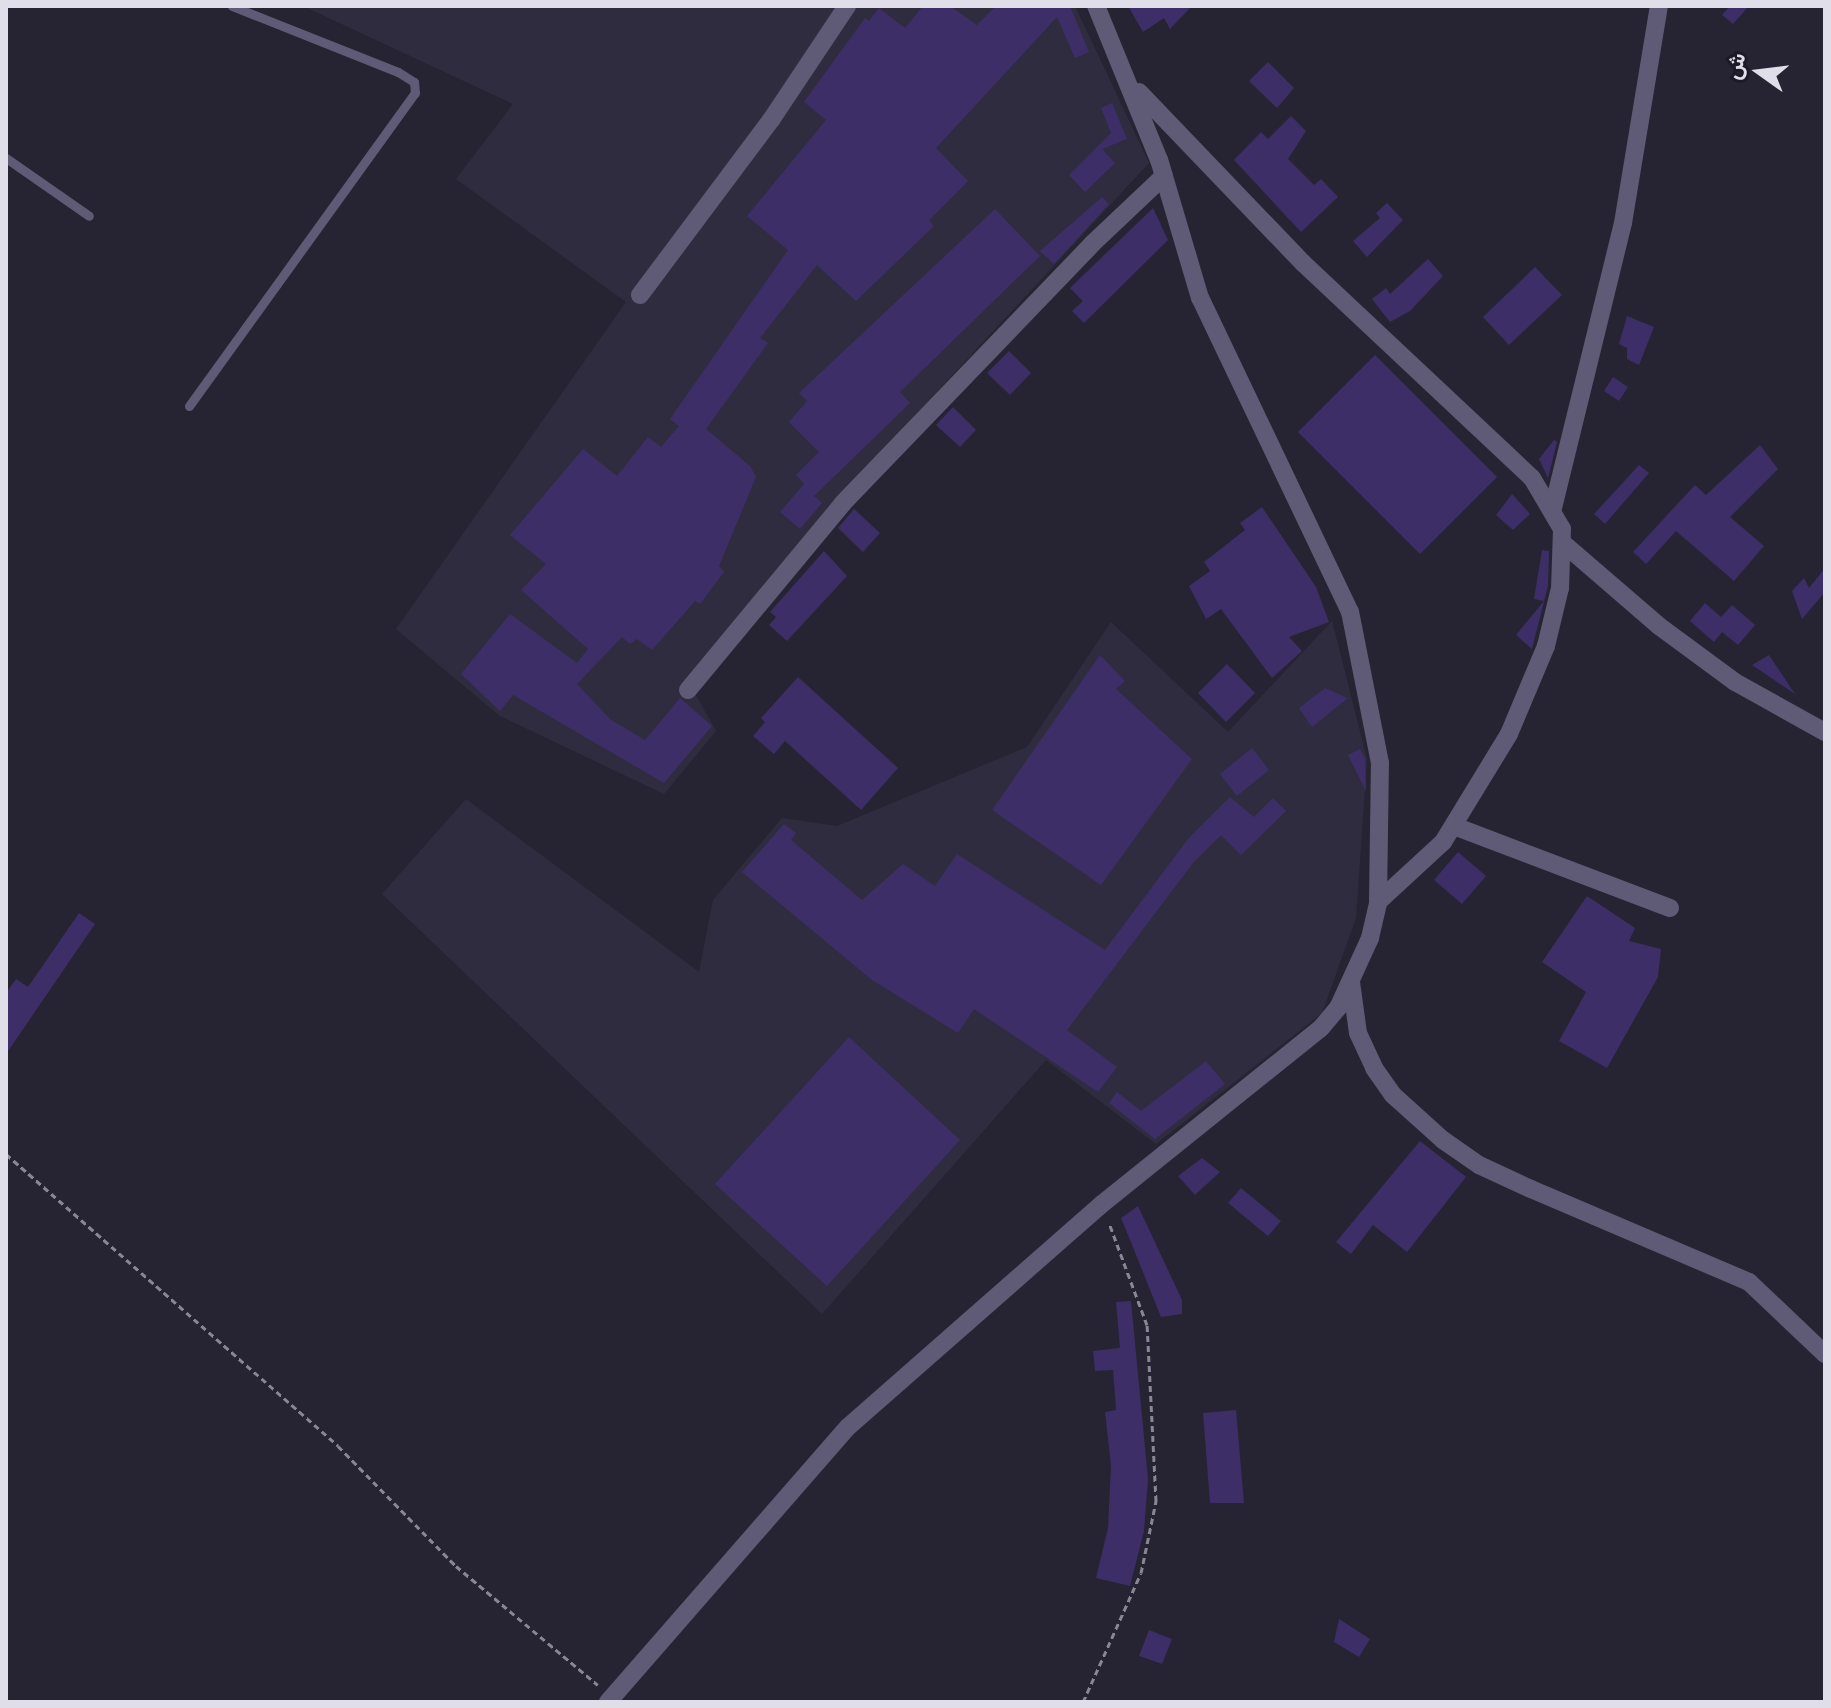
<!DOCTYPE html>
<meta charset="utf-8">
<style>
body{margin:0}
#map{position:relative;width:1831px;height:1708px;overflow:hidden;background:#262432;font-family:"Varela Round",Vazirmatn,sans-serif}
div>[style]{position:absolute}
[style*='--x']{left:calc(var(--x)*1px);top:calc(var(--y)*1px);width:calc(var(--w)*1px);rotate:calc(var(--a)*1deg)}
.built>*{inset:0;background:#302c40}
.building>*{inset:0;background:#3d2e67}
.path>*{height:3px;margin-top:-1.5px;transform-origin:0;background:repeating-linear-gradient(90deg,#898793 0 6px,transparent 0 10px)}
.service>*{height:9px;margin:-4.5px;padding:0 4.5px;transform-origin:4.5px;border-radius:4.5px;background:#5f5a75}
.minor>*{height:18px;margin:-9px;padding:0 9px;transform-origin:9px;border-radius:9px;background:#5f5a75}
span{translate:-50% -50%;white-space:nowrap;text-align:center;line-height:1.15;-webkit-text-stroke:7px #1d1a28;paint-order:stroke}
.frame{position:absolute;inset:0;border:8px solid #e0dee8;pointer-events:none}
.north{position:absolute;left:1719px;top:32px;width:80px;height:80px;-webkit-text-stroke:6px #1d1a28;paint-order:stroke;rotate:284deg;font-size:22px;font-weight:700;line-height:32px;text-align:center;color:#e0dee8}
.north::after{content:'';display:block;margin:auto;width:28px;height:36px;background:#e0dee8;clip-path:polygon(50% 0,100% 100%,50% 72%,0 100%)}
</style>
<div id="map">
<div class="built">
<div style="clip-path:polygon(303px 6px,1075px 6px,1149px 163px,820px 518px,689px 683px,716px 731px,664px 794px,500px 716px,396px 629px,626px 302px,456px 179px,513px 104px)"></div>
<div style="clip-path:polygon(1332px 621px,1367px 759px,1356px 918px,1322px 1013px,1156px 1144px,1046px 1060px,822px 1314px,382px 894px,466px 799px,699px 972px,713px 900px,782px 818px,837px 826px,1027px 747px,1111px 622px,1228px 732px)"></div>
</div>
<div class="building">
<div style="clip-path:polygon(923px 6px,950px 6px,977px 25px,996px 6px,1070px 6px,1089px 52px,1075px 58px,1057px 17px,936px 148px,968px 181px,929px 220px,934px 226px,856px 301px,817px 265px,760px 338px,768px 343px,706px 429px,750px 466px,756px 477px,719px 566px,724px 572px,700px 604px,695px 601px,652px 650px,637px 639px,630px 644px,622px 637px,577px 684px,611px 720px,645px 740px,680px 698px,712px 726px,664px 783px,513px 695px,500px 711px,461px 674px,510px 614px,577px 663px,588px 649px,521px 590px,546px 564px,510px 535px,583px 449px,617px 476px,648px 437px,661px 447px,679px 426px,670px 419px,788px 250px,747px 216px,826px 120px,804px 102px,865px 18px,869px 21px,879px 8px,905px 28px)"></div>
<div style="clip-path:polygon(1128px 6px,1192px 6px,1170px 29px,1164px 18px,1143px 32px)"></div>
<div style="clip-path:polygon(1730px 6px,1749px 6px,1733px 24px,1722px 15px)"></div>
<div style="clip-path:polygon(1268px 62px,1294px 88px,1277px 108px,1249px 81px)"></div>
<div style="clip-path:polygon(1112px 103px,1127px 139px,1102px 149px,1115px 163px,1085px 192px,1069px 175px,1111px 133px,1101px 108px)"></div>
<div style="clip-path:polygon(1291px 116px,1306px 131px,1288px 159px,1314px 185px,1321px 179px,1338px 197px,1301px 232px,1234px 160px,1261px 132px,1268px 139px)"></div>
<div style="clip-path:polygon(1102px 197px,1109px 204px,1054px 264px,1040px 251px)"></div>
<div style="clip-path:polygon(1387px 203px,1403px 220px,1367px 257px,1353px 241px,1380px 218px,1376px 213px)"></div>
<div style="clip-path:polygon(1153px 208px,1168px 240px,1084px 323px,1072px 311px,1083px 301px,1070px 288px)"></div>
<div style="clip-path:polygon(995px 209px,1040px 256px,900px 392px,910px 403px,814px 496px,822px 503px,800px 529px,780px 512px,804px 484px,796px 475px,819px 452px,789px 422px,807px 401px,799px 393px)"></div>
<div style="clip-path:polygon(1428px 259px,1443px 276px,1410px 311px,1390px 322px,1372px 299px,1386px 288px,1390px 294px)"></div>
<div style="clip-path:polygon(1535px 267px,1562px 295px,1509px 345px,1483px 317px)"></div>
<div style="clip-path:polygon(1627px 316px,1654px 327px,1639px 365px,1627px 359px,1627px 348px,1619px 344px)"></div>
<div style="clip-path:polygon(1009px 351px,1031px 373px,1010px 395px,987px 373px)"></div>
<div style="clip-path:polygon(1375px 355px,1497px 477px,1420px 554px,1298px 432px)"></div>
<div style="clip-path:polygon(1613px 377px,1628px 387px,1619px 401px,1604px 391px)"></div>
<div style="clip-path:polygon(953px 407px,976px 430px,960px 447px,936px 425px)"></div>
<div style="clip-path:polygon(1554px 440px,1557px 442px,1548px 478px,1539px 459px)"></div>
<div style="clip-path:polygon(1760px 445px,1778px 469px,1730px 517px,1764px 546px,1734px 581px,1676px 531px,1646px 564px,1633px 552px,1695px 485px,1706px 495px)"></div>
<div style="clip-path:polygon(1639px 465px,1649px 473px,1605px 524px,1594px 514px)"></div>
<div style="clip-path:polygon(1512px 494px,1530px 514px,1513px 530px,1496px 515px)"></div>
<div style="clip-path:polygon(1262px 507px,1316px 587px,1329px 622px,1289px 637px,1302px 651px,1272px 678px,1221px 609px,1206px 619px,1189px 586px,1210px 571px,1204px 562px,1245px 530px,1240px 523px)"></div>
<div style="clip-path:polygon(854px 509px,880px 533px,863px 552px,838px 528px)"></div>
<div style="clip-path:polygon(1542px 550px,1549px 551px,1548px 586px,1532px 649px,1516px 635px,1544px 601px,1534px 599px)"></div>
<div style="clip-path:polygon(824px 551px,847px 576px,787px 641px,769px 625px,776px 617px,770px 612px)"></div>
<div style="clip-path:polygon(1825px 568px,1825px 592px,1802px 619px,1792px 591px,1804px 578px,1809px 588px)"></div>
<div style="clip-path:polygon(1705px 603px,1721px 617px,1732px 605px,1755px 625px,1738px 645px,1722px 632px,1714px 642px,1690px 621px)"></div>
<div style="clip-path:polygon(1100px 655px,1125px 681px,1116px 689px,1192px 759px,1101px 885px,992px 810px)"></div>
<div style="clip-path:polygon(1769px 655px,1795px 694px,1752px 665px)"></div>
<div style="clip-path:polygon(1227px 664px,1255px 693px,1226px 722px,1198px 693px)"></div>
<div style="clip-path:polygon(798px 677px,898px 768px,861px 810px,785px 741px,774px 754px,753px 736px,765px 722px,761px 718px)"></div>
<div style="clip-path:polygon(1325px 688px,1348px 698px,1312px 727px,1299px 708px)"></div>
<div style="clip-path:polygon(1252px 748px,1269px 770px,1237px 796px,1220px 774px)"></div>
<div style="clip-path:polygon(1360px 749px,1365px 758px,1366px 791px,1348px 755px)"></div>
<div style="clip-path:polygon(1230px 797px,1254px 817px,1273px 798px,1286px 811px,1241px 855px,1221px 835px,1193px 863px,1067px 1030px,1117px 1067px,1098px 1092px,974px 1009px,958px 1033px,872px 980px,742px 872px,784px 824px,796px 833px,791px 840px,862px 900px,903px 864px,935px 886px,957px 854px,1105px 950px,1188px 839px)"></div>
<div style="clip-path:polygon(1458px 852px,1486px 876px,1462px 904px,1434px 880px)"></div>
<div style="clip-path:polygon(1587px 896px,1635px 928px,1629px 941px,1661px 949px,1658px 977px,1607px 1068px,1559px 1041px,1586px 992px,1542px 962px)"></div>
<div style="clip-path:polygon(79px 913px,95px 924px,6px 1054px,6px 993px,16px 979px,28px 987px)"></div>
<div style="clip-path:polygon(849px 1037px,960px 1140px,827px 1286px,715px 1184px)"></div>
<div style="clip-path:polygon(1206px 1061px,1225px 1084px,1155px 1139px,1109px 1103px,1117px 1092px,1141px 1111px)"></div>
<div style="clip-path:polygon(1420px 1141px,1466px 1177px,1407px 1252px,1373px 1225px,1351px 1254px,1336px 1242px)"></div>
<div style="clip-path:polygon(1202px 1158px,1220px 1172px,1195px 1195px,1178px 1176px)"></div>
<div style="clip-path:polygon(1241px 1188px,1281px 1221px,1268px 1236px,1228px 1203px)"></div>
<div style="clip-path:polygon(1138px 1206px,1182px 1300px,1182px 1314px,1161px 1317px,1128px 1235px,1121px 1218px)"></div>
<div style="clip-path:polygon(1131px 1301px,1148px 1479px,1144px 1531px,1130px 1586px,1096px 1578px,1108px 1528px,1111px 1466px,1105px 1412px,1116px 1410px,1113px 1370px,1095px 1371px,1093px 1351px,1120px 1348px,1116px 1302px)"></div>
<div style="clip-path:polygon(1236px 1410px,1244px 1503px,1210px 1503px,1203px 1413px)"></div>
<div style="clip-path:polygon(1339px 1619px,1370px 1639px,1359px 1657px,1334px 1642px)"></div>
<div style="clip-path:polygon(1149px 1630px,1172px 1639px,1162px 1664px,1139px 1656px)"></div>
</div>
<div class="path">
<div style="--x:6;--y:1154;--w:442;--a:41.3"></div>
<div style="--x:338;--y:1446;--w:168;--a:45.5"></div>
<div style="--x:456;--y:1566;--w:185;--a:40"></div>
<div style="--x:1083;--y:1702;--w:141;--a:-65.8"></div>
<div style="--x:1141;--y:1573;--w:74;--a:-78.2"></div>
<div style="--x:1156;--y:1501;--w:176;--a:-92.9"></div>
<div style="--x:1147;--y:1325;--w:109;--a:-110.4"></div>
</div>
<div class="service">
<div style="--x:6;--y:158;--w:101;--a:34.9"></div>
<div style="--x:189;--y:406;--w:386;--a:-54.2"></div>
<div style="--x:415;--y:93;--w:11;--a:-95"></div>
<div style="--x:414;--y:82;--w:19;--a:-148"></div>
<div style="--x:398;--y:72;--w:179;--a:-158.3"></div>
</div>
<div class="minor">
<div style="--x:1139;--y:92;--w:237;--a:46.2"></div>
<div style="--x:1303;--y:263;--w:314;--a:43.2"></div>
<div style="--x:1532;--y:478;--w:59;--a:59.5"></div>
<div style="--x:1562;--y:529;--w:59;--a:91.9"></div>
<div style="--x:1560;--y:588;--w:60;--a:103.6"></div>
<div style="--x:1546;--y:646;--w:95;--a:112.8"></div>
<div style="--x:1509;--y:734;--w:127;--a:121.4"></div>
<div style="--x:1443;--y:842;--w:88;--a:137.3"></div>
<div style="--x:640;--y:295;--w:219;--a:-53.2"></div>
<div style="--x:771;--y:120;--w:137;--a:-56.3"></div>
<div style="--x:1553;--y:508;--w:293;--a:-76.2"></div>
<div style="--x:1623;--y:223;--w:220;--a:-80.6"></div>
<div style="--x:1564;--y:544;--w:125;--a:40.8"></div>
<div style="--x:1659;--y:626;--w:94;--a:36.4"></div>
<div style="--x:1735;--y:682;--w:103;--a:29.1"></div>
<div style="--x:688;--y:690;--w:243;--a:-50.3"></div>
<div style="--x:843;--y:503;--w:359;--a:-46.1"></div>
<div style="--x:1092;--y:244;--w:99;--a:-43.4"></div>
<div style="--x:1454;--y:826;--w:231;--a:20.8"></div>
<div style="--x:1351;--y:982;--w:51;--a:82.2"></div>
<div style="--x:1358;--y:1033;--w:38;--a:65"></div>
<div style="--x:1374;--y:1068;--w:33;--a:55"></div>
<div style="--x:1393;--y:1095;--w:67;--a:42"></div>
<div style="--x:1443;--y:1140;--w:44;--a:34.8"></div>
<div style="--x:1479;--y:1165;--w:57;--a:24.8"></div>
<div style="--x:1531;--y:1189;--w:237;--a:23.1"></div>
<div style="--x:1749;--y:1282;--w:105;--a:43.5"></div>
<div style="--x:608;--y:1702;--w:365;--a:-48.9"></div>
<div style="--x:848;--y:1427;--w:338;--a:-41.3"></div>
<div style="--x:1102;--y:1204;--w:281;--a:-38.8"></div>
<div style="--x:1321;--y:1028;--w:26;--a:-50"></div>
<div style="--x:1338;--y:1008;--w:77;--a:-65.4"></div>
<div style="--x:1370;--y:938;--w:37;--a:-77"></div>
<div style="--x:1378;--y:902;--w:139;--a:-89.2"></div>
<div style="--x:1380;--y:763;--w:154;--a:-101.2"></div>
<div style="--x:1350;--y:612;--w:348;--a:-115.5"></div>
<div style="--x:1200;--y:298;--w:144;--a:-106.5"></div>
<div style="--x:1159;--y:160;--w:166;--a:-112.2"></div>
</div>
<div class="frame"></div>
<div class="north">ش</div>
</div>
